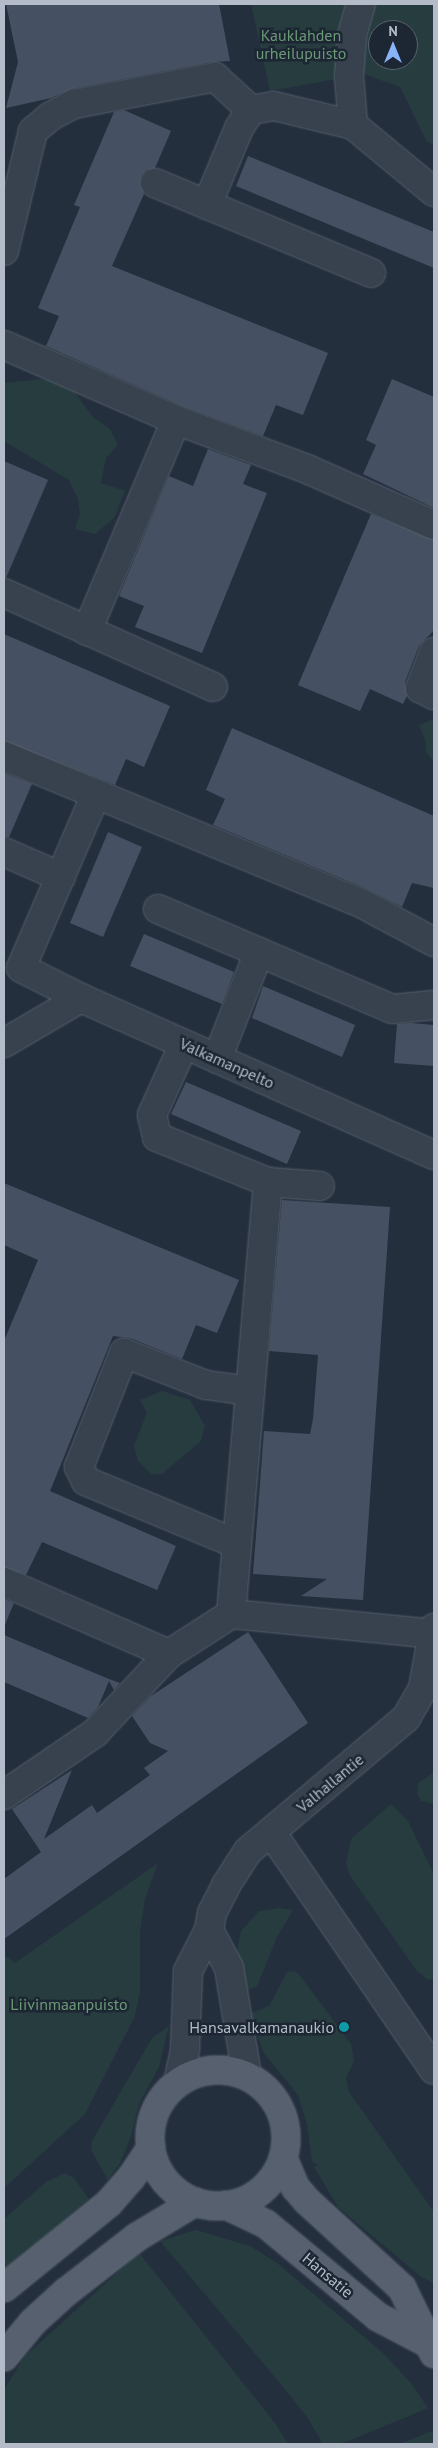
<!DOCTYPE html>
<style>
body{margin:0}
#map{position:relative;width:438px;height:2448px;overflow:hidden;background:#242f3e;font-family:"PT Sans",sans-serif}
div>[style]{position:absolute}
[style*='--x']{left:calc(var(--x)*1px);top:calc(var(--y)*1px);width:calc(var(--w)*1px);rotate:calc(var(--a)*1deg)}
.green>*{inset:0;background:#263c3f}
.building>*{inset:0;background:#455162}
.roads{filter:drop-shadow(0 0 1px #565f6c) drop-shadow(0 0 1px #565f6c)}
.minor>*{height:28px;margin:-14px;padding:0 14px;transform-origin:14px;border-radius:14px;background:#38414e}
.major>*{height:28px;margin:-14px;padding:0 14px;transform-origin:14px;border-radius:14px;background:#56606e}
.major>.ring{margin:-14px;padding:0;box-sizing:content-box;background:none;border:28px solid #56606e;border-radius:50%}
.dots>*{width:14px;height:14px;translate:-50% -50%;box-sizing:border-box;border:2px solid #1d2633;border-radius:50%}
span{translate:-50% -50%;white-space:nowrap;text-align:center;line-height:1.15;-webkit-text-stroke:5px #1d2633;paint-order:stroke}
.park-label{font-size:16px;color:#6b9a76}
.street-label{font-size:16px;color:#b4bcc9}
.poi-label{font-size:16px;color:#b4bcc9}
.right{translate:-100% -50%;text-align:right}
.frame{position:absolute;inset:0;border:5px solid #b4bcc9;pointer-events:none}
.north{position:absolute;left:368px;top:20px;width:50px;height:50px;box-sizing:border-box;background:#1d2633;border:1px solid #59626f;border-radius:50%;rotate:0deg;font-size:14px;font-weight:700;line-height:20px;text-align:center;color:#b4bcc9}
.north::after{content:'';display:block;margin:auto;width:18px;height:22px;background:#8ab4f8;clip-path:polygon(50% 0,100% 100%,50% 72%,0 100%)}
</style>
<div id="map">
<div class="green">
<div style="clip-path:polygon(evenodd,251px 4px,434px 4px,434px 145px,427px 142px,400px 87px,364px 74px,270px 91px,251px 4px,378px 30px,408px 30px,408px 60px,378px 60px,378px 30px)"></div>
<div style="clip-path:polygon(43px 379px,71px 387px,93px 417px,110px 429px,118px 445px,106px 458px,101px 483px,125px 491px,115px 517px,95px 534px,75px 529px,80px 514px,78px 499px,69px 480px,4px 441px,4px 383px)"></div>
<div style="clip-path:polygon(434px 719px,434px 762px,426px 752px,425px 739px,419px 725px)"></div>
<div style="clip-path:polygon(162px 1391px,190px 1400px,205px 1426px,201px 1441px,162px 1474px,151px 1474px,138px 1461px,134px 1445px,147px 1413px,140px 1400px)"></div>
<div style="clip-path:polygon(434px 1772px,434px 1804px,421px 1801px,417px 1794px,418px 1783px)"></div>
<div style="clip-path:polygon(391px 1804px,408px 1821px,434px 1874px,434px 1978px,428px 1980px,417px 1971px,350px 1876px,346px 1863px,351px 1839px)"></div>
<div style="clip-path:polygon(158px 1863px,145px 1899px,140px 1932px,140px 1991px,135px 2016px,85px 2114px,4px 2188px,4px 1955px,15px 1963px)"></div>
<div style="clip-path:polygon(278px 1908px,293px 1910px,277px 1937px,257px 1986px,244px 1992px,237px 1950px,241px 1931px,259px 1911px)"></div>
<div style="clip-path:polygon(292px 1971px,298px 1973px,351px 2044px,354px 2061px,346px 2078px,349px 2092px,434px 2212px,434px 2283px,420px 2276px,338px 2207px,314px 2167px,318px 2165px,312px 2161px,307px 2124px,298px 2095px,264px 2053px,249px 2014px,269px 2006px,287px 1972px)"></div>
<div style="clip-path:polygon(169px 2026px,159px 2067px,139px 2104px,131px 2137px,120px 2163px,108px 2180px,91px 2150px,92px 2141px,152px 2038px)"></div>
<div style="clip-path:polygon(65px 2173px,74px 2178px,89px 2199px,4px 2271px,4px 2219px,46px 2182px)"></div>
<div style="clip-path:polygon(196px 2230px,250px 2246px,277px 2263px,383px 2353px,411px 2383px,428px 2408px,351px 2440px,337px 2444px,323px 2444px,307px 2417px,274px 2376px,160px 2241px)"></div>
<div style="clip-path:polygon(139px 2253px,275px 2423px,288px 2444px,4px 2444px,4px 2390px,25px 2356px)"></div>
<div style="clip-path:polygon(434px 2430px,434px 2444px,400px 2444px)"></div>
</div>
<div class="building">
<div style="clip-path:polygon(6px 4px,219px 4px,230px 61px,212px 62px,71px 89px,51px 98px,6px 108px,18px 62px)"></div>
<div style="clip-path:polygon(124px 110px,171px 131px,155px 168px,146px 170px,141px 177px,140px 185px,144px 194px,112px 266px,328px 353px,303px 415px,276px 405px,263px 436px,182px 406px,46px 346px,59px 316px,38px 308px,80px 207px,74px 205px,114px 112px)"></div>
<div style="clip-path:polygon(248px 156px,434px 232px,434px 268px,236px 186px)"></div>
<div style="clip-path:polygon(392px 379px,434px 397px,434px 508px,363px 474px,376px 445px,366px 440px)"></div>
<div style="clip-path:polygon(208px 449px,251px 465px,243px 484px,267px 493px,202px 653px,135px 627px,144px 606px,119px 596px,169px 476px,193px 486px)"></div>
<div style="clip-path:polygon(4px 461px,48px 480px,6px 578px,4px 578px)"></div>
<div style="clip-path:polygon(371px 514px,434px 540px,434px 630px,419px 646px,405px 682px,407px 696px,403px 704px,370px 689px,360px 711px,298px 685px)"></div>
<div style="clip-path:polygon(4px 634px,170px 706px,144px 767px,126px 759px,115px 785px,4px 741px)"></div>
<div style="clip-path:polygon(232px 728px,434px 816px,434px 888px,412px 883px,402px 907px,365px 888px,213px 825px,225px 799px,206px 790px)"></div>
<div style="clip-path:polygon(4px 773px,32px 784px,9px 837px,4px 837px)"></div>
<div style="clip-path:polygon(108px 832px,142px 847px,103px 937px,70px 923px)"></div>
<div style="clip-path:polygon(144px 934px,234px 972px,222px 1004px,130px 966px)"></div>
<div style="clip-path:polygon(263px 986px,355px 1025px,342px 1057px,252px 1018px)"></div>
<div style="clip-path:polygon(411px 1023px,434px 1025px,434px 1066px,394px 1063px,397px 1024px)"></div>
<div style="clip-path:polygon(186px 1082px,301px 1131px,287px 1164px,171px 1114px)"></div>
<div style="clip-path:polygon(4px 1183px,239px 1280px,217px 1333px,196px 1325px,182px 1359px,130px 1338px,113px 1336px,50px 1491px,176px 1546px,157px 1590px,42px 1542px,26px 1575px,4px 1567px,4px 1341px,38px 1260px,4px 1245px)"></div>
<div style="clip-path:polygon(282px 1200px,390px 1207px,363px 1600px,301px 1596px,327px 1579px,253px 1574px,264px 1431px,310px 1434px,313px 1419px,318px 1355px,269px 1351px)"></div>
<div style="clip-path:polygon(4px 1599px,14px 1603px,4px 1627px)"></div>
<div style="clip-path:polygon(248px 1632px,308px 1723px,4px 1939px,4px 1879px,41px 1852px,12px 1809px,72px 1770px,44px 1839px,92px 1805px,97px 1813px,150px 1775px,144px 1768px,168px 1751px,150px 1743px,132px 1716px,151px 1696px)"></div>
<div style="clip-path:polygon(4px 1635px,109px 1679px,120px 1683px,114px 1690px,109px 1681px,98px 1707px,88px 1718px,4px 1682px)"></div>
</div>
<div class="roads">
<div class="minor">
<div style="--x:353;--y:125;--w:49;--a:-94.7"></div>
<div style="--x:349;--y:76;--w:41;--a:-85.8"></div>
<div style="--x:352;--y:35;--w:32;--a:-74"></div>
<div style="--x:155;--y:183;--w:234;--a:22.6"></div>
<div style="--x:207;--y:205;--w:83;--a:-67.4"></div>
<div style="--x:239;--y:128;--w:22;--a:-56"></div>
<div style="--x:251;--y:110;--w:23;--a:-10"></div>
<div style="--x:274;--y:106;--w:81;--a:13.5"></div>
<div style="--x:353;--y:125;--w:105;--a:39.6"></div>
<div style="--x:4;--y:251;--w:123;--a:-76.4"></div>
<div style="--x:33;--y:131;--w:23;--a:-40"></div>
<div style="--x:51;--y:116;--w:26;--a:-28"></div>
<div style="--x:74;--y:104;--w:144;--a:-10.8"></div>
<div style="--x:215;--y:77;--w:49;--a:42.5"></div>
<div style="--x:4;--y:345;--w:188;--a:23.6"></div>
<div style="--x:176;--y:420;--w:140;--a:20.5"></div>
<div style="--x:307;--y:469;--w:139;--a:23.8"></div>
<div style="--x:4;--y:593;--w:229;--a:24.2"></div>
<div style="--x:87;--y:631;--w:229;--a:-67.1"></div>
<div style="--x:434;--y:652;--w:39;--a:111"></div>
<div style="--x:420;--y:688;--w:16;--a:27"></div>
<div style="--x:4;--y:756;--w:384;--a:22.4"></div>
<div style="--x:359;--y:902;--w:85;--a:28.1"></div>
<div style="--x:96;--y:794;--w:189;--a:113.3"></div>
<div style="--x:21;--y:968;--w:67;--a:26.6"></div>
<div style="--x:81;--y:998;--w:386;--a:24"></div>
<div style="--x:4;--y:852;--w:62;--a:23.7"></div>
<div style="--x:158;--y:909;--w:255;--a:23.1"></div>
<div style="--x:393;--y:1009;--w:41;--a:-5.6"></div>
<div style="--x:4;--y:1043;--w:89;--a:-30.3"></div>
<div style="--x:184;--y:1044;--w:78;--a:114.3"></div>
<div style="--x:152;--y:1115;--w:23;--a:77"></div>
<div style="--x:157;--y:1137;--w:120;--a:22.1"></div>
<div style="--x:268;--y:1182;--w:52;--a:4.4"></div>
<div style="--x:217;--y:1059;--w:115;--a:-68.6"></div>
<div style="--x:237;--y:1544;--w:164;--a:-157.4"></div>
<div style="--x:86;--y:1481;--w:16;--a:-117"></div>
<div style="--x:79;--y:1467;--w:123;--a:-68.5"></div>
<div style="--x:124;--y:1353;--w:88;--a:21.3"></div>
<div style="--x:206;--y:1385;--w:44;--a:7.8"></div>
<div style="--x:4;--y:1582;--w:180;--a:23.6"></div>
<div style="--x:169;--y:1654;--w:74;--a:-32.8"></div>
<div style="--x:231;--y:1614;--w:204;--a:5.6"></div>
<div style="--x:231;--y:1614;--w:434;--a:-85.1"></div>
<div style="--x:4;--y:1795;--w:110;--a:-34.3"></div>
<div style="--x:95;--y:1733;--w:108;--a:-46.9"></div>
<div style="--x:271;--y:1832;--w:288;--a:55.6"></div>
<div style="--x:209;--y:1930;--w:43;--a:62.2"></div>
<div style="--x:229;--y:1968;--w:109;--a:80.5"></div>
<div style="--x:178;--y:2083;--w:35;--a:-78"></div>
<div style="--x:185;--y:2049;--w:78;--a:-87.8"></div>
<div style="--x:188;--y:1971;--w:46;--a:-62.9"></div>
<div style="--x:209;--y:1930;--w:17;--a:-80"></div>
<div style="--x:212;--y:1913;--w:31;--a:-63"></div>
<div style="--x:226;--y:1885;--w:40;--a:-57.1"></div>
<div style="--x:248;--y:1851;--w:207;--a:-40.1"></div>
<div style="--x:406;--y:1718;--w:34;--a:-60"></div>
<div style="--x:423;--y:1688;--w:61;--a:-79.6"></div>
</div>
<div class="major">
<div class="ring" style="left:150px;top:2070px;width:108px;height:108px"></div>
<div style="--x:283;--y:2158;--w:33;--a:67"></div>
<div style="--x:296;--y:2188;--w:17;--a:50"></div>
<div style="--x:307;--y:2201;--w:129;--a:42.5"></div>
<div style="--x:402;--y:2288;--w:73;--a:64.1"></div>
<div style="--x:226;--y:2205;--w:44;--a:25.4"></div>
<div style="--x:266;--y:2224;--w:146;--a:39.7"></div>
<div style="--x:378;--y:2317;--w:60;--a:27.8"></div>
<div style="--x:4;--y:2288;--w:135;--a:-39"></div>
<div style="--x:109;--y:2203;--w:33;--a:-49"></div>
<div style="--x:131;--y:2178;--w:36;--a:-56"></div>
<div style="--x:4;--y:2357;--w:45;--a:-50.4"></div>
<div style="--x:33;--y:2322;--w:45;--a:-42.3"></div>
<div style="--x:66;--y:2292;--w:90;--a:-37.8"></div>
<div style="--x:137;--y:2237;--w:68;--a:-31.1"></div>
</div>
</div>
<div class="dots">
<div style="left:344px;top:2027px;background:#0f9aa8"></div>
</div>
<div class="park-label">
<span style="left:301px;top:44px">Kauklahden<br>urheilupuisto</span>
<span style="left:69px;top:2004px">Liivinmaanpuisto</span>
</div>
<div class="street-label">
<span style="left:227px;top:1063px;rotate:24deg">Valkamanpelto</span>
<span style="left:330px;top:1783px;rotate:-40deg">Valhallantie</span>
<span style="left:328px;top:2275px;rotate:40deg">Hansatie</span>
</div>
<div class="poi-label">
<span class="right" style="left:334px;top:2027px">Hansavalkamanaukio</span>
</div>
<div class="frame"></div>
<div class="north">N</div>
</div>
